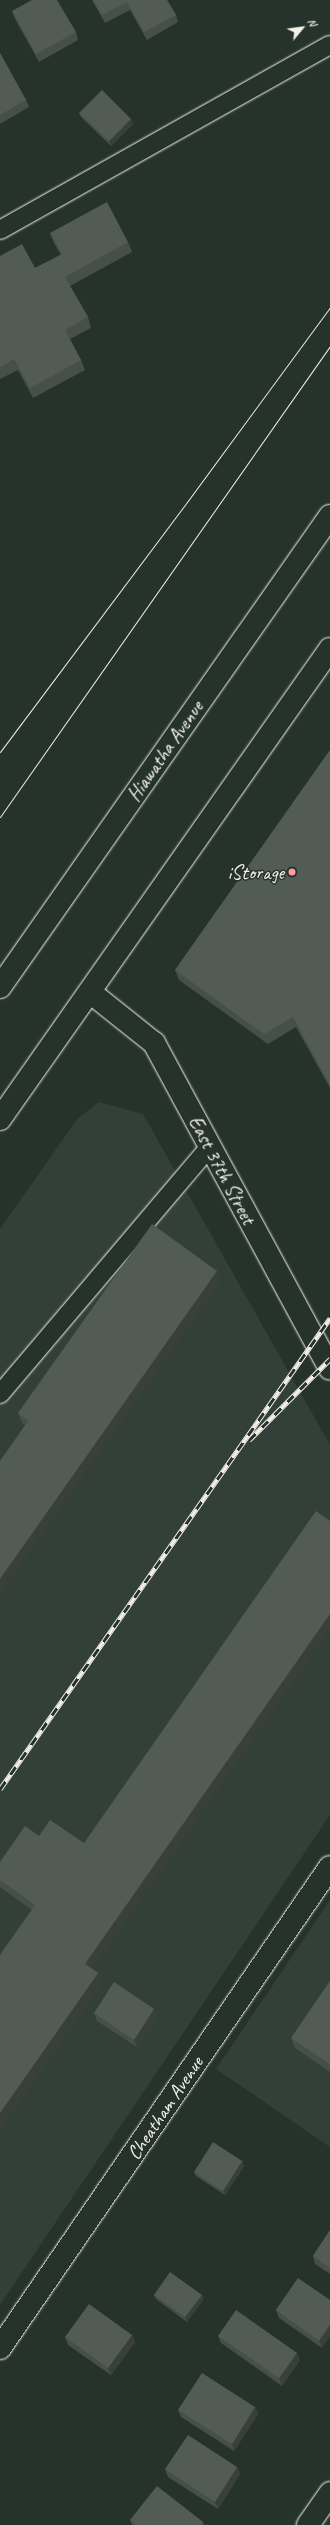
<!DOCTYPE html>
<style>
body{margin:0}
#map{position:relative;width:330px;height:2525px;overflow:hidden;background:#26332d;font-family:Caveat,sans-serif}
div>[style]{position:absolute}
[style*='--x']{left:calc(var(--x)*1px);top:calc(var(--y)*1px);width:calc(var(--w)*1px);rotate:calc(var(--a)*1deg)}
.built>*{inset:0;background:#333f39}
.roads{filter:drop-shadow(0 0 1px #f4f1e8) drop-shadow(0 0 1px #f4f1e8)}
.service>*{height:18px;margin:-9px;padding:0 9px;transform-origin:9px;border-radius:9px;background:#26332d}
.minor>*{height:22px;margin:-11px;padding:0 11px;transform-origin:11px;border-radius:11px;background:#26332d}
.trunk>*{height:22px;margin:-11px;padding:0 11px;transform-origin:11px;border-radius:11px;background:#26332d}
.tram>*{height:1px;margin:-0.5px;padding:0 0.5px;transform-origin:0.5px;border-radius:0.5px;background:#f4f1e8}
.rail>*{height:4.5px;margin-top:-2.25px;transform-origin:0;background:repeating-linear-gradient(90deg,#26332d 0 9px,#f4f1e8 0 18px);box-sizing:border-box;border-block:1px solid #f4f1e8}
.wall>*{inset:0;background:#474f49}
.shaded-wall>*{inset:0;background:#39403c}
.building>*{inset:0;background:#525c55}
.dots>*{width:11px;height:11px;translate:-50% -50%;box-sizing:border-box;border:2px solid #26332d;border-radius:50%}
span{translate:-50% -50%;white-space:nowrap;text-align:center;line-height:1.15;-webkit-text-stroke:3px #26332d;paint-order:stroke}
.street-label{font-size:20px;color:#f4f1e8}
.poi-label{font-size:20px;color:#f4f1e8}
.right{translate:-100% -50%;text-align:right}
.north{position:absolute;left:282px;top:8px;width:40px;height:40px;-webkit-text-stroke:3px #26332d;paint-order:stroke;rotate:61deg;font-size:11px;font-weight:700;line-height:16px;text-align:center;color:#f4f1e8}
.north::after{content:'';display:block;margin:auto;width:14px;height:18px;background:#f4f1e8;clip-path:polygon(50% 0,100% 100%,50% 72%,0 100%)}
</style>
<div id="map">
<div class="built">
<div style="clip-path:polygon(99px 1102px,143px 1114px,330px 1445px,330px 1815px,0 2305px,0 1229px,78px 1118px)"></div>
<div style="clip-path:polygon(330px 1900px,330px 2147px,216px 2069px)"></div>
</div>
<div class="roads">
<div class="service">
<div style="--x:0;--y:230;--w:378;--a:-29.3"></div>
<div style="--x:0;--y:1394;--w:325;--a:-49.7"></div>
</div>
<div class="minor">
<div style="--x:90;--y:992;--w:82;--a:38.6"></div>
<div style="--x:154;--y:1043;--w:370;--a:61.6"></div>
<div style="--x:0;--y:2348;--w:583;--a:-55.55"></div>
<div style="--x:308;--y:2525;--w:39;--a:-55"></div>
</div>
<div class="trunk">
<div style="--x:0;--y:987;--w:575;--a:-54.98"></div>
<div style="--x:0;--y:1119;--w:574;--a:-54.93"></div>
</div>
</div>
<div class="tram">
<div style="--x:0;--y:752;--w:312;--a:-53.2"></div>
<div style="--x:187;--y:502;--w:242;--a:-53.7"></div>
<div style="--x:0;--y:817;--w:575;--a:-54.98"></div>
</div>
<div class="rail">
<div style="--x:249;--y:1440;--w:115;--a:-45"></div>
<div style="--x:0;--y:1789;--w:575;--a:-54.98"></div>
</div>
<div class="wall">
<div style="clip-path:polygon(92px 0,167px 0,176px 15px,178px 22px,147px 40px,130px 10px,105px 23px)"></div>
<div style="clip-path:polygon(12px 11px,76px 32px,78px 40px,39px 62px,15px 19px)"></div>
<div style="clip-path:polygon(0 53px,26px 100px,29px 107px,0 124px)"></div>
<div style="clip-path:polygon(79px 113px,133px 124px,111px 146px,81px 117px)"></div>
<div style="clip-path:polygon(50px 233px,128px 242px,132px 252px,70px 286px,88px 317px,91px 328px,70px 339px,81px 360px,85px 370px,33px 398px,18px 370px,0 379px,0 256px,35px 268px,61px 255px,54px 243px)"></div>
<div style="clip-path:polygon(330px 750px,330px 1088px,296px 1027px,268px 1044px,179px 980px,175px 970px)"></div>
<div style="clip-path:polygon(221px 1281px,25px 1425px,22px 1423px,18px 1413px)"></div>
<div style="clip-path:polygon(0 1862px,92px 1969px,98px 1973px,102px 1983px,0 2128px,0 1955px,32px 1910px,0 1887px)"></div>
<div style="clip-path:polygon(330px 1981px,330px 2072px,295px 2048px,291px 2038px)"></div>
<div style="clip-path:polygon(94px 2013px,157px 2017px,137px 2047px,97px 2021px)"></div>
<div style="clip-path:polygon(242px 2161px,244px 2166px,225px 2195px,196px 2176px,194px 2172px)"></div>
<div style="clip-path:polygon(330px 2230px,330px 2274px,315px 2264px,313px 2256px)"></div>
<div style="clip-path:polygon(298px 2278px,322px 2348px,279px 2318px,276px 2310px)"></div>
<div style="clip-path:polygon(154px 2295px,202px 2295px,203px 2300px,187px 2322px,156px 2299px)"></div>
<div style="clip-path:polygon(132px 2335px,135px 2342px,111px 2375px,68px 2345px,65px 2337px)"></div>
<div style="clip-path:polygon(218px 2336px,300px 2360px,282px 2386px,221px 2343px)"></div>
<div style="clip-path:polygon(255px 2407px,258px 2414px,234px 2451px,181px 2417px,178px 2410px)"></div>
<div style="clip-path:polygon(237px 2467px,240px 2474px,218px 2509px,168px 2477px,165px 2469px)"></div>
<div style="clip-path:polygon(130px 2520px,203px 2522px,204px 2525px,132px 2525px)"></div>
</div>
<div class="shaded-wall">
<div style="clip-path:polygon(131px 119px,133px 124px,111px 146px,109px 141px)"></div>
<div style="clip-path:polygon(217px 1271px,221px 1281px,0 1594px,0 1579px)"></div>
<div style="clip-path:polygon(330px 1614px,330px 1629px,89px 1974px,85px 1964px)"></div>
<div style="clip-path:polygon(98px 1973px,102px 1983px,0 2128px,0 2113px)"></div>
<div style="clip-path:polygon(154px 2009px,157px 2017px,137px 2047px,134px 2040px)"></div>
<div style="clip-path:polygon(242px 2161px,244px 2166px,225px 2195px,223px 2191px)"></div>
<div style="clip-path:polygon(202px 2295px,203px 2300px,187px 2322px,185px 2317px)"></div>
<div style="clip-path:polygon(330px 2325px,330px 2337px,322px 2348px,319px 2341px)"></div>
<div style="clip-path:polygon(132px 2335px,135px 2342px,111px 2375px,108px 2368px)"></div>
<div style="clip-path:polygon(297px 2353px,300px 2360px,282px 2386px,279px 2378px)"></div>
<div style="clip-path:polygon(255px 2407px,258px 2414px,234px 2451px,232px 2444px)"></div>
<div style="clip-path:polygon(237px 2467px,240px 2474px,218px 2509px,215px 2502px)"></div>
</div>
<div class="building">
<div style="clip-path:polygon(32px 0,57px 0,76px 32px,36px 54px,12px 11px)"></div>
<div style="clip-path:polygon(93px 0,167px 0,176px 15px,144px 32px,127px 2px,102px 15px)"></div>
<div style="clip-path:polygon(0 53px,26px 100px,0 115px)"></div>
<div style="clip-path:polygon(102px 90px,131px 119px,109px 141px,79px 113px)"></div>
<div style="clip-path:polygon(107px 202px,128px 242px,65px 277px,88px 317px,65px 330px,81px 360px,30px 388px,14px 359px,0 367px,0 256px,22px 244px,35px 268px,62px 254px,50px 233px)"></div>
<div style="clip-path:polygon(330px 750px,330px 1085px,293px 1017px,264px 1034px,175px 970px)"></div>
<div style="clip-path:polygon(152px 1224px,217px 1271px,0 1579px,0 1461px,28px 1421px,18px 1413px)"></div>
<div style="clip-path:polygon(316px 1511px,330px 1521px,330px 1614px,85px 1964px,98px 1973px,0 2113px,0 1955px,35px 1905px,0 1880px,0 1862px,25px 1826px,39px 1836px,50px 1820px,84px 1843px)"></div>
<div style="clip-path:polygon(330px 1981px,330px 2064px,291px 2038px)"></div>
<div style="clip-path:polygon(114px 1982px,154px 2009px,134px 2040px,94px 2013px)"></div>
<div style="clip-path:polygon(213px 2142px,242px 2161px,223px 2191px,194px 2172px)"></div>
<div style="clip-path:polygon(330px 2230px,330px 2268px,313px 2256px)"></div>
<div style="clip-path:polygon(170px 2272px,202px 2295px,185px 2317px,154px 2295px)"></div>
<div style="clip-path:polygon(298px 2278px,330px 2300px,330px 2325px,319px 2341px,276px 2310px)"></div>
<div style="clip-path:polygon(89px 2304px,132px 2335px,108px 2368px,65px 2337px)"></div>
<div style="clip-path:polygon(236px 2310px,297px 2353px,279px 2378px,218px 2336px)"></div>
<div style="clip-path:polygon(202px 2373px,255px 2407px,232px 2444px,178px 2410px)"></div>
<div style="clip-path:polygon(188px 2435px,237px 2467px,215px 2502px,165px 2469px)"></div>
<div style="clip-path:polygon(157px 2486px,203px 2522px,201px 2525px,136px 2525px,130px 2520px)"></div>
</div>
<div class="dots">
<div style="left:292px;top:872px;background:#ff9aa2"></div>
</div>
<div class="street-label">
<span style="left:165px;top:751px;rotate:-55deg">Hiawatha Avenue</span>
<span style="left:222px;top:1170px;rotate:62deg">East 37th Street</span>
<span style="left:165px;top:2108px;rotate:-56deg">Cheatham Avenue</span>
</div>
<div class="poi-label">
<span class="right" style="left:284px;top:872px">iStorage</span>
</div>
<div class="north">N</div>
</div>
